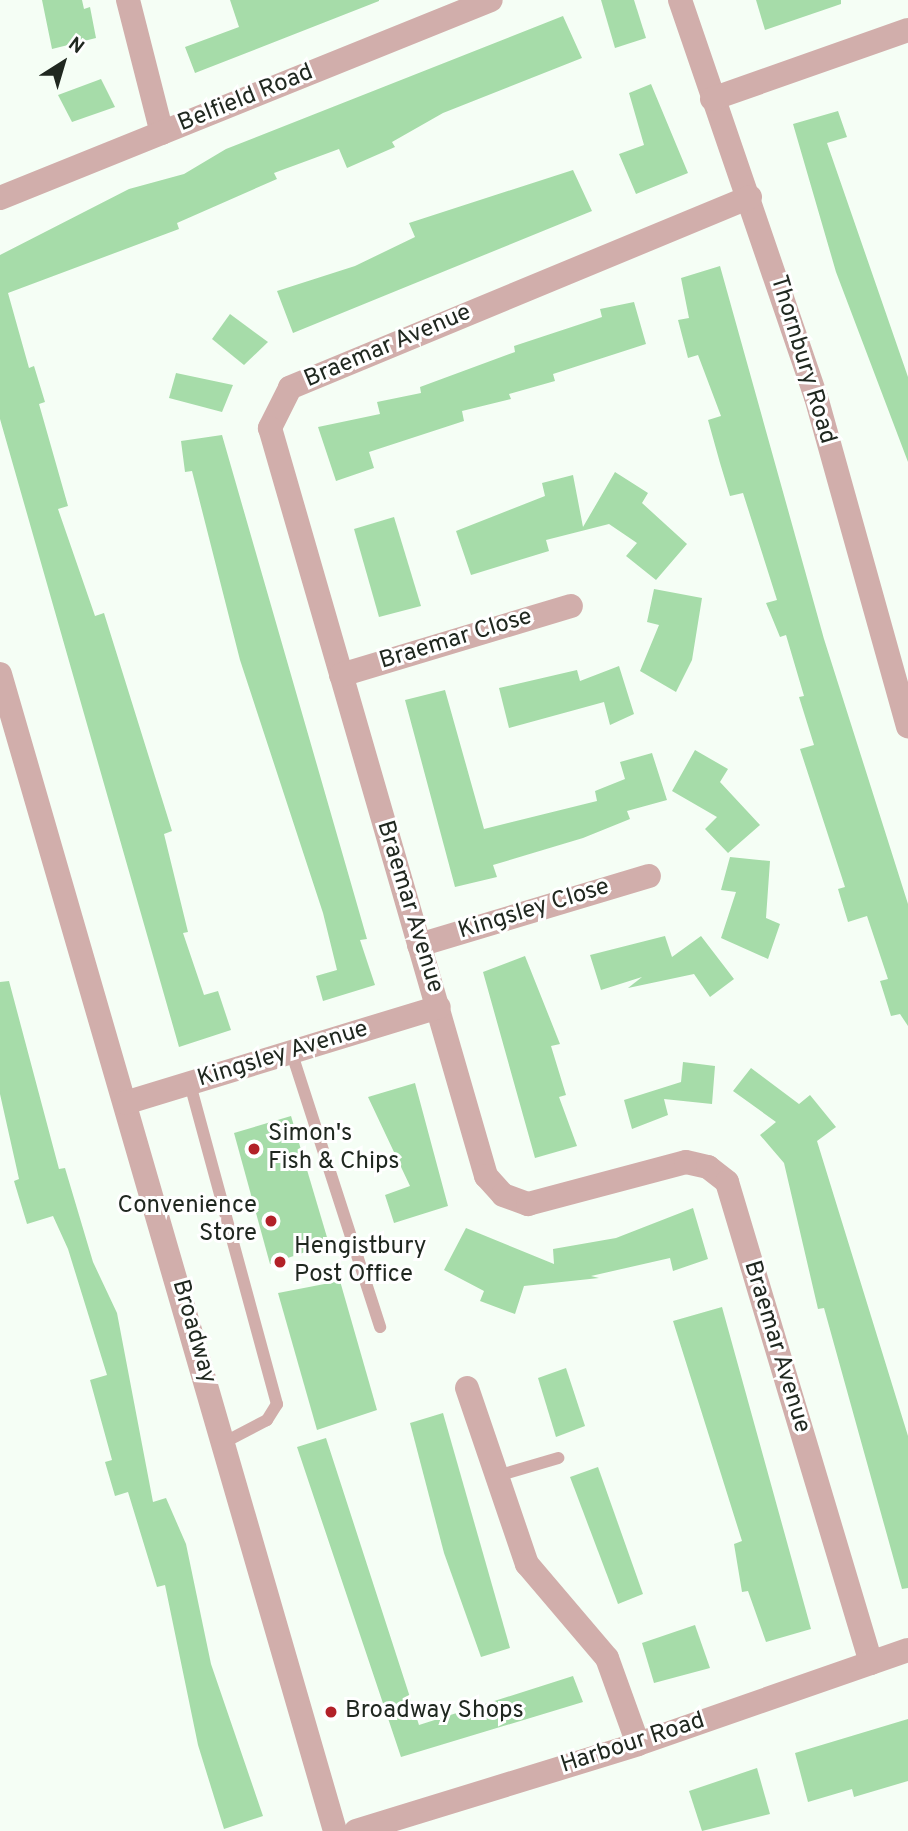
<!DOCTYPE html>
<style>
body{margin:0}
#map{position:relative;width:908px;height:1831px;overflow:hidden;background:#f5fef5;font-family:Overpass,sans-serif}
div>[style]{position:absolute}
[style*='--x']{left:calc(var(--x)*1px);top:calc(var(--y)*1px);width:calc(var(--w)*1px);rotate:calc(var(--a)*1deg)}
.building>*{inset:0;background:#a6dca9}
.service>*{height:12px;margin:-6px;padding:0 6px;transform-origin:6px;border-radius:6px;background:#d1aeab}
.minor>*{height:24px;margin:-12px;padding:0 12px;transform-origin:12px;border-radius:12px;background:#d1aeab}
.dots>*{width:19px;height:19px;translate:-50% -50%;box-sizing:border-box;border:4px solid #fff;border-radius:50%}
span{translate:-50% -50%;white-space:nowrap;text-align:center;line-height:1.15;-webkit-text-stroke:6px #fff;paint-order:stroke}
.street-label{font-size:24px;color:#202820}
.poi-label{font-size:24px;color:#202820}
.left{translate:0 -50%;text-align:left}
.right{translate:-100% -50%;text-align:right}
.north{position:absolute;left:28px;top:28px;width:70px;height:70px;-webkit-text-stroke:5px #fff;paint-order:stroke;rotate:37deg;font-size:19px;font-weight:700;line-height:28px;text-align:center;color:#202820}
.north::after{content:'';display:block;margin:auto;width:24px;height:32px;background:#202820;clip-path:polygon(50% 0,100% 100%,50% 72%,0 100%)}
</style>
<div id="map">
<div class="building">
<div style="clip-path:polygon(42px 0,82px 0,84px 9px,90px 7px,96px 38px,52px 49px)"></div>
<div style="clip-path:polygon(230px 0,379px 0,379px 1px,195px 73px,185px 47px,239px 27px)"></div>
<div style="clip-path:polygon(601px 0,634px 0,646px 38px,615px 48px)"></div>
<div style="clip-path:polygon(756px 0,841px 0,841px 4px,765px 30px)"></div>
<div style="clip-path:polygon(563px 16px,582px 58px,443px 113px,392px 142px,395px 147px,347px 168px,339px 149px,274px 173px,277px 179px,177px 223px,179px 229px,8px 293px,29px 368px,34px 366px,45px 402px,39px 404px,68px 506px,58px 509px,95px 616px,104px 613px,172px 831px,164px 834px,188px 932px,183px 933px,204px 995px,218px 991px,231px 1030px,179px 1047px,0 419px,0 255px,129px 189px,184px 174px,226px 149px)"></div>
<div style="clip-path:polygon(101px 79px,115px 107px,72px 122px,58px 95px)"></div>
<div style="clip-path:polygon(651px 84px,688px 173px,636px 194px,619px 154px,644px 145px,629px 93px)"></div>
<div style="clip-path:polygon(838px 111px,847px 137px,827px 143px,908px 377px,908px 462px,836px 272px,793px 124px)"></div>
<div style="clip-path:polygon(573px 170px,592px 211px,293px 333px,277px 291px,355px 266px,415px 237px,409px 223px)"></div>
<div style="clip-path:polygon(720px 266px,824px 639px,908px 904px,908px 1026px,900px 1014px,891px 1016px,880px 981px,888px 979px,867px 916px,848px 922px,838px 889px,845px 887px,800px 749px,814px 745px,799px 697px,804px 696px,786px 635px,780px 637px,766px 603px,777px 600px,743px 493px,730px 496px,720px 463px,708px 420px,721px 416px,698px 355px,688px 358px,678px 320px,689px 318px,681px 278px)"></div>
<div style="clip-path:polygon(634px 302px,646px 344px,553px 374px,555px 381px,509px 394px,511px 399px,462px 411px,464px 421px,369px 452px,374px 468px,336px 481px,318px 427px,380px 414px,377px 402px,421px 393px,420px 387px,515px 352px,514px 346px,602px 317px,600px 309px)"></div>
<div style="clip-path:polygon(230px 314px,268px 342px,244px 365px,212px 339px)"></div>
<div style="clip-path:polygon(176px 373px,233px 385px,222px 412px,169px 398px)"></div>
<div style="clip-path:polygon(222px 435px,367px 939px,360px 940px,375px 985px,323px 1001px,316px 976px,337px 970px,323px 913px,240px 660px,192px 471px,185px 472px,181px 441px)"></div>
<div style="clip-path:polygon(615px 472px,648px 493px,642px 503px,687px 544px,656px 580px,626px 556px,637px 543px,609px 524px,546px 540px,549px 551px,471px 575px,456px 531px,545px 496px,542px 483px,573px 475px,583px 527px)"></div>
<div style="clip-path:polygon(394px 517px,421px 606px,379px 617px,354px 529px)"></div>
<div style="clip-path:polygon(654px 589px,702px 598px,692px 660px,676px 692px,640px 671px,659px 625px,647px 622px)"></div>
<div style="clip-path:polygon(619px 666px,634px 714px,610px 725px,604px 702px,509px 728px,499px 688px,577px 670px,580px 681px)"></div>
<div style="clip-path:polygon(445px 690px,484px 829px,597px 801px,595px 791px,625px 779px,620px 762px,652px 753px,667px 800px,627px 811px,630px 819px,583px 838px,493px 865px,497px 877px,455px 887px,405px 700px)"></div>
<div style="clip-path:polygon(695px 750px,728px 769px,720px 782px,760px 825px,728px 853px,705px 829px,717px 817px,672px 791px)"></div>
<div style="clip-path:polygon(730px 857px,770px 861px,766px 918px,780px 924px,768px 959px,721px 938px,736px 892px,721px 890px)"></div>
<div style="clip-path:polygon(665px 936px,672px 957px,701px 936px,734px 979px,710px 997px,694px 974px,628px 988px,642px 977px,601px 990px,590px 955px)"></div>
<div style="clip-path:polygon(525px 956px,560px 1044px,551px 1046px,566px 1095px,559px 1097px,577px 1146px,535px 1158px,483px 972px)"></div>
<div style="clip-path:polygon(9px 981px,59px 1169px,65px 1168px,93px 1262px,117px 1313px,153px 1502px,166px 1498px,186px 1544px,211px 1664px,263px 1816px,224px 1829px,198px 1745px,165px 1585px,157px 1587px,128px 1492px,115px 1496px,105px 1462px,112px 1460px,90px 1380px,107px 1375px,68px 1249px,53px 1216px,27px 1224px,14px 1181px,19px 1179px,0 1094px,0 982px)"></div>
<div style="clip-path:polygon(683px 1062px,715px 1066px,712px 1104px,664px 1099px,668px 1115px,632px 1129px,624px 1100px,681px 1082px)"></div>
<div style="clip-path:polygon(751px 1068px,799px 1104px,810px 1095px,836px 1127px,817px 1141px,908px 1436px,908px 1588px,902px 1589px,824px 1308px,818px 1309px,784px 1163px,760px 1135px,776px 1122px,733px 1091px)"></div>
<div style="clip-path:polygon(415px 1083px,448px 1206px,394px 1223px,385px 1195px,410px 1186px,368px 1097px)"></div>
<div style="clip-path:polygon(291px 1116px,329px 1244px,270px 1264px,234px 1133px)"></div>
<div style="clip-path:polygon(693px 1208px,708px 1259px,673px 1271px,670px 1258px,591px 1276px,599px 1278px,524px 1286px,515px 1314px,480px 1301px,484px 1291px,444px 1270px,466px 1228px,554px 1264px,553px 1249px,616px 1238px)"></div>
<div style="clip-path:polygon(340px 1281px,377px 1410px,317px 1430px,278px 1293px)"></div>
<div style="clip-path:polygon(722px 1307px,811px 1629px,766px 1642px,748px 1591px,742px 1592px,734px 1544px,742px 1541px,673px 1321px)"></div>
<div style="clip-path:polygon(566px 1368px,585px 1426px,556px 1437px,538px 1378px)"></div>
<div style="clip-path:polygon(443px 1413px,510px 1648px,481px 1657px,444px 1553px,410px 1423px)"></div>
<div style="clip-path:polygon(326px 1438px,419px 1725px,573px 1676px,583px 1702px,401px 1757px,297px 1447px)"></div>
<div style="clip-path:polygon(598px 1467px,643px 1594px,618px 1604px,570px 1477px)"></div>
<div style="clip-path:polygon(695px 1625px,710px 1668px,654px 1683px,642px 1643px)"></div>
<div style="clip-path:polygon(908px 1719px,908px 1781px,854px 1797px,852px 1789px,808px 1802px,795px 1753px)"></div>
<div style="clip-path:polygon(757px 1768px,770px 1814px,702px 1831px,689px 1791px)"></div>
</div>
<div class="service">
<div style="--x:292;--y:1054;--w:287;--a:72.1"></div>
<div style="--x:190;--y:1084;--w:332;--a:74.8"></div>
<div style="--x:277;--y:1404;--w:19;--a:122"></div>
<div style="--x:267;--y:1420;--w:47;--a:152.4"></div>
<div style="--x:497;--y:1476;--w:64;--a:-16.4"></div>
</div>
<div class="minor">
<div style="--x:128;--y:0;--w:137;--a:75.7"></div>
<div style="--x:680;--y:0;--w:420;--a:71.1"></div>
<div style="--x:816;--y:397;--w:342;--a:74.4"></div>
<div style="--x:712;--y:99;--w:208;--a:-19.4"></div>
<div style="--x:750;--y:197;--w:498;--a:157.5"></div>
<div style="--x:290;--y:388;--w:45;--a:116.6"></div>
<div style="--x:270;--y:428;--w:779;--a:73.89"></div>
<div style="--x:486;--y:1176;--w:25;--a:48"></div>
<div style="--x:503;--y:1195;--w:27;--a:20"></div>
<div style="--x:528;--y:1204;--w:163;--a:-14.9"></div>
<div style="--x:686;--y:1162;--w:23;--a:13"></div>
<div style="--x:708;--y:1167;--w:24;--a:38"></div>
<div style="--x:727;--y:1182;--w:502;--a:73.33"></div>
<div style="--x:0;--y:198;--w:529;--a:-21.96"></div>
<div style="--x:0;--y:674;--w:1205;--a:73.85"></div>
<div style="--x:341;--y:675;--w:240;--a:-16.7"></div>
<div style="--x:419;--y:945;--w:240;--a:-16.7"></div>
<div style="--x:125;--y:1103;--w:328;--a:-17"></div>
<div style="--x:467;--y:1388;--w:186;--a:71.2"></div>
<div style="--x:527;--y:1564;--w:123;--a:49.6"></div>
<div style="--x:607;--y:1658;--w:91;--a:70.2"></div>
<div style="--x:356;--y:1831;--w:295;--a:-17.1"></div>
<div style="--x:638;--y:1744;--w:286;--a:-19.2"></div>
</div>
<div class="dots">
<div style="left:254px;top:1149px;background:#b22128"></div>
<div style="left:271px;top:1221px;background:#b22128"></div>
<div style="left:280px;top:1262px;background:#b22128"></div>
<div style="left:331px;top:1712px;background:#b22128"></div>
</div>
<div class="street-label">
<span style="left:246px;top:99px;rotate:-22deg">Belfield Road</span>
<span style="left:388px;top:347px;rotate:-23deg">Braemar Avenue</span>
<span style="left:802px;top:360px;rotate:73deg">Thornbury Road</span>
<span style="left:456px;top:640px;rotate:-17deg">Braemar Close</span>
<span style="left:409px;top:907px;rotate:73deg">Braemar Avenue</span>
<span style="left:534px;top:910px;rotate:-17deg">Kingsley Close</span>
<span style="left:283px;top:1055px;rotate:-17deg">Kingsley Avenue</span>
<span style="left:193px;top:1332px;rotate:74deg">Broadway</span>
<span style="left:776px;top:1347px;rotate:73deg">Braemar Avenue</span>
<span style="left:633px;top:1744px;rotate:-18deg">Harbour Road</span>
</div>
<div class="poi-label">
<span class="left" style="left:268px;top:1149px">Simon's<br>Fish &amp; Chips</span>
<span class="right" style="left:257px;top:1221px">Convenience<br>Store</span>
<span class="left" style="left:294px;top:1262px">Hengistbury<br>Post Office</span>
<span class="left" style="left:345px;top:1712px">Broadway Shops</span>
</div>
<div class="north">N</div>
</div>
